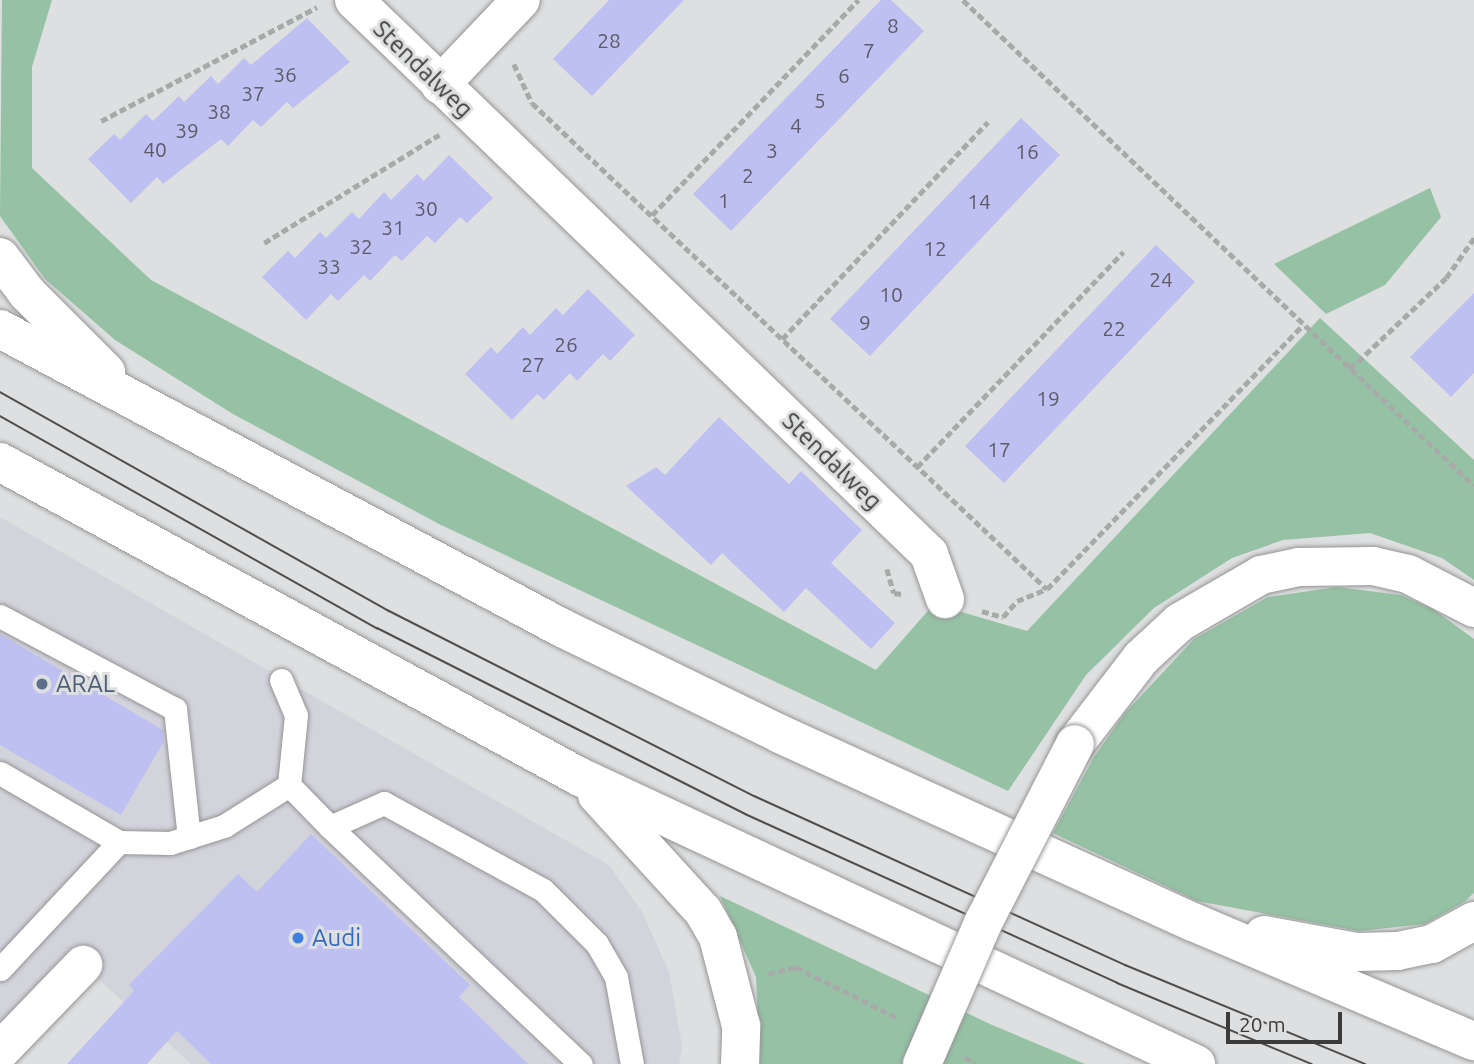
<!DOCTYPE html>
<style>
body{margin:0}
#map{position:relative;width:1474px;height:1064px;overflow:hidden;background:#dedfe0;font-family:Ubuntu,sans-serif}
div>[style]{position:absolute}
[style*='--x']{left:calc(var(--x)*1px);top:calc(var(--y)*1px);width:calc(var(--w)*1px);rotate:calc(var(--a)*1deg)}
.built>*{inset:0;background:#d3d3dc}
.green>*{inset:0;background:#95c2a4}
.building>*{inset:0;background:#bec0f2}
.path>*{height:4.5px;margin-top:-2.25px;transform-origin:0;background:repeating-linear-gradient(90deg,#a8a9a9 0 7px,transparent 0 10.5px)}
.roads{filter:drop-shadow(0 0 2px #959596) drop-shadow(0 0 2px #959596)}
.lane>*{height:23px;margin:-11.5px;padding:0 11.5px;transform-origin:11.5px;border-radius:11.5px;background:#fff}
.street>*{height:38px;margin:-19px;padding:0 19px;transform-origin:19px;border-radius:19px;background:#fff}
.secondary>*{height:38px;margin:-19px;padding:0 19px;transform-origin:19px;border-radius:19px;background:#fff}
.highway>*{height:38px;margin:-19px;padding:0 19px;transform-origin:19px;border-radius:19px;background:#fff}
.tram>*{height:2px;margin:-1px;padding:0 1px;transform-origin:1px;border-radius:1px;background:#4e4e4e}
.bridges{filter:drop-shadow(0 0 2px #959596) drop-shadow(0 0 2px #959596)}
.secondary-bridge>*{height:38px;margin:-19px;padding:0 19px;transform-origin:19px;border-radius:19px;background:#fff}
.dots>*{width:19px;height:19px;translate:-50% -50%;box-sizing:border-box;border:4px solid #dedfe0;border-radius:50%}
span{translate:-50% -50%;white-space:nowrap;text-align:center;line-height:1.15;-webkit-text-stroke:6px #dedfe0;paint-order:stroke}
.number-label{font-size:21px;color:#5c5c69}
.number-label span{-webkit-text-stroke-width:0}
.street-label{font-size:24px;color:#3b3b3b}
.service-label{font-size:24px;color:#4e5e75}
.left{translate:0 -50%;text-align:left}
.shop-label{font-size:24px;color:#366cbe}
.scale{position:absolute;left:1226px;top:1012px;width:116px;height:32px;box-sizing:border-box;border:4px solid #3b3b3b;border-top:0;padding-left:9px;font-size:21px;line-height:24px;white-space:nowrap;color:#3b3b3b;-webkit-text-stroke:5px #dedfe0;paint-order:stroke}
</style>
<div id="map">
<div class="built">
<div style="clip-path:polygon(0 517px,609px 865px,642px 912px,669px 972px,682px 1046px,679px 1064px,191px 1064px,83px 965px,0 1051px)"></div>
</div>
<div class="green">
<div style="clip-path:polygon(2px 0,52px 0,32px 67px,32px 168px,151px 280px,876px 670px,934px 604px,1027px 631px,1320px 318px,1474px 460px,1474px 580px,1442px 558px,1370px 533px,1283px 540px,1232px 558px,1154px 608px,1086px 675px,1008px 791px,441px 525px,233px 414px,115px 340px,45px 279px,0 216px)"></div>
<div style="clip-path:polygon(1430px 188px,1441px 217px,1385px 285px,1326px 314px,1274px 264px)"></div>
<div style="clip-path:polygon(1337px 587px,1401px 595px,1433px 609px,1474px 639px,1474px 893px,1464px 902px,1425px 924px,1359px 931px,1197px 901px,1053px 833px,1094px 757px,1125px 713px,1194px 639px,1268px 597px)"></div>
<div style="clip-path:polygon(720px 896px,990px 1024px,1085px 1064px,760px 1064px,756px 977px)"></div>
</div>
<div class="building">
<div style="clip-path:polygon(609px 0,684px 0,592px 96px,553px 59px)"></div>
<div style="clip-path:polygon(881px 0,891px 0,924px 31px,731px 231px,693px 194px)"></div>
<div style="clip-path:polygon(307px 18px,350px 62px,293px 108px,287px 102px,261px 127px,253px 120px,228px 146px,221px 139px,163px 184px,157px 177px,131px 203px,88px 159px,114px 134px,120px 140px,146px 114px,153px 121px,179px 96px,184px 102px,211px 76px,218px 84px,244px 58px,251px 65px)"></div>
<div style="clip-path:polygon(1021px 118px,1060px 155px,870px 356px,830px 319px)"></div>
<div style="clip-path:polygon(449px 155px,493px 198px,467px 223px,460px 217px,435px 243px,427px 236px,402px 261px,395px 255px,370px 281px,364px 275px,338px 301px,331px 294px,306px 320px,262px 277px,288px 251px,295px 258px,320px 232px,326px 238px,352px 212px,359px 219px,384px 192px,391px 200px,417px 174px,424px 181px)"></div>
<div style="clip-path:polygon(1156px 245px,1195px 282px,1004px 483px,965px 446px)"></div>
<div style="clip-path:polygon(588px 289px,635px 335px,610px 361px,603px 354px,577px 381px,570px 373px,544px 400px,537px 394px,512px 420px,465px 374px,491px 347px,497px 354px,523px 327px,530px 335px,556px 308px,563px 315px)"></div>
<div style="clip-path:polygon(1474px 293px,1474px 373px,1451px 397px,1410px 357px)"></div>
<div style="clip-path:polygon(719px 417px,789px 484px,801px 471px,862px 530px,831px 563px,895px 623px,871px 649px,806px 588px,784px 612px,722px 553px,711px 565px,626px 486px,656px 467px,665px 475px)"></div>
<div style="clip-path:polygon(0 634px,163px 730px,164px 741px,121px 815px,0 745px)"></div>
<div style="clip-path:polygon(311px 834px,470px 985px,459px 997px,528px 1064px,211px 1064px,177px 1031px,147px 1064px,67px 1064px,134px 991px,129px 985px,238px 874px,257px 892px)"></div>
</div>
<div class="path">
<div style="--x:963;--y:0;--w:705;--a:43.56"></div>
<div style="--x:514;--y:64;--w:43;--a:65.2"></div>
<div style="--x:532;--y:103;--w:708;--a:43.34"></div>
<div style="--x:101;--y:121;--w:244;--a:-27.8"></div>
<div style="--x:652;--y:215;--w:298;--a:-46.2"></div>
<div style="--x:264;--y:243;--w:206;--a:-31.7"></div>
<div style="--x:782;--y:339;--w:299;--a:-46.5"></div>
<div style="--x:1350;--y:369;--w:132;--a:-43.5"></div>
<div style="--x:1446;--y:278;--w:49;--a:-55"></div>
<div style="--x:917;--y:467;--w:298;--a:-46.2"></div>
<div style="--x:887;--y:569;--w:25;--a:74"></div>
<div style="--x:894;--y:593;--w:8;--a:7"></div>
<div style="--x:982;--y:611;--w:22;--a:16"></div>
<div style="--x:1003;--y:617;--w:21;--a:-49"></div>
<div style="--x:1017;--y:601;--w:32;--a:-22"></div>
<div style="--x:1047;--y:589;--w:368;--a:-45.9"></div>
<div style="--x:768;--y:974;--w:29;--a:-14"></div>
<div style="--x:796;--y:967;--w:116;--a:26.6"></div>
<div style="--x:965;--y:1057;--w:13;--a:32"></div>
</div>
<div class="roads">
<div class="lane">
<div style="--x:0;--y:616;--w:198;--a:28"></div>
<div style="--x:175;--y:709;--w:129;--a:83.8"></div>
<div style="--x:281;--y:680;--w:38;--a:67"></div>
<div style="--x:296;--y:715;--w:70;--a:95.7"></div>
<div style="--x:0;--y:773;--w:138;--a:30.1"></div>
<div style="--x:119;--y:842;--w:174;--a:133.1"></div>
<div style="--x:330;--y:827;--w:345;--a:43.4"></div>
<div style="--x:119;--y:842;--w:51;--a:1.1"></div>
<div style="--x:170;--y:843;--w:57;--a:-17.5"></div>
<div style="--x:224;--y:826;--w:77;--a:-32.2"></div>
<div style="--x:289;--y:785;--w:59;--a:45.7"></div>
<div style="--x:330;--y:827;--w:59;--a:-24"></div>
<div style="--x:384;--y:803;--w:181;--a:28.7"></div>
<div style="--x:543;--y:890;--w:76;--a:45"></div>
<div style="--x:597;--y:944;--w:38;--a:60"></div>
<div style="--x:616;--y:977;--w:88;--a:79.6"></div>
</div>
<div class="street">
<div style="--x:354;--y:0;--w:798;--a:43.93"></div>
<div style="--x:929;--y:554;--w:48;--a:70.4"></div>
<div style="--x:440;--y:85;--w:117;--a:-46.4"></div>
<div style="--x:0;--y:1051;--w:120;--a:-46"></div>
</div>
<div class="secondary">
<div style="--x:1075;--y:744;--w:108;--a:-52.5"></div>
<div style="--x:1141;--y:658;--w:53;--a:-42.7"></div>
<div style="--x:1180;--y:622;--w:94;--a:-30.1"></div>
<div style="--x:1261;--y:575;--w:39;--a:-12"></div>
<div style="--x:1299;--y:567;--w:74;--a:-0.8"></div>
<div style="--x:1373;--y:566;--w:36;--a:13"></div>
<div style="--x:1408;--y:574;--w:74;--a:27.3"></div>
<div style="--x:740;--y:1064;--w:38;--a:-88"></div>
</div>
<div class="highway">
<div style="--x:0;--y:257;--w:45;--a:53.1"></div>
<div style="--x:27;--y:293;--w:112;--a:45"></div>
<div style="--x:0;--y:329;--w:637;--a:28.01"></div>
<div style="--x:562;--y:628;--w:242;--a:25.9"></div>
<div style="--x:780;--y:734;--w:454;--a:24.5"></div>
<div style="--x:1193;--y:922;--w:305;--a:23"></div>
<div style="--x:0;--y:462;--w:658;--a:28.51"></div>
<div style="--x:578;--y:776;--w:682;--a:24.99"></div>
<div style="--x:597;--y:795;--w:157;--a:47.6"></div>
<div style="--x:703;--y:911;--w:30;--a:60"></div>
<div style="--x:718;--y:937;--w:92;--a:75.5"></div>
<div style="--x:1264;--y:935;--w:95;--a:10.4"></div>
<div style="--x:1357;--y:952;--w:41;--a:-1.4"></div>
<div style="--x:1398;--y:951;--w:35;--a:-12"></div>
<div style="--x:1432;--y:944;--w:48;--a:-28.7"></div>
</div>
</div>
<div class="tram">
<div style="--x:0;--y:392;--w:444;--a:29.4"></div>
<div style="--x:387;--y:610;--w:411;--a:26.9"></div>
<div style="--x:754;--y:796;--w:408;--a:24.5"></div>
<div style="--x:1125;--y:965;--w:260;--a:22.4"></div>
<div style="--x:0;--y:416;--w:433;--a:29.4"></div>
<div style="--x:377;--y:628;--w:412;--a:26.8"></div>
<div style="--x:745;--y:814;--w:409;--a:24.4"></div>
<div style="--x:1117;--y:983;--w:211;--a:22.6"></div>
</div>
<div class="bridges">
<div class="secondary-bridge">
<div style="--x:922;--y:1064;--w:154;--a:-66.6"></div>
<div style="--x:983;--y:923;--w:201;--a:-62.8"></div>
</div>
</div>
<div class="dots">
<div style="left:42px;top:684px;background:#5c6f8a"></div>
<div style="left:298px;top:938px;background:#3f7fe0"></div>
</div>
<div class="number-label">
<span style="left:893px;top:25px">8</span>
<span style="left:609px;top:40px">28</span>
<span style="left:869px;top:50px">7</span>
<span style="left:285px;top:74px">36</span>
<span style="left:844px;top:75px">6</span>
<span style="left:253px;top:93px">37</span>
<span style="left:820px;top:100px">5</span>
<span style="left:219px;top:111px">38</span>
<span style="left:796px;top:125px">4</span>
<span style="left:187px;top:130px">39</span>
<span style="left:155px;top:149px">40</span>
<span style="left:772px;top:150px">3</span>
<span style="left:1027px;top:151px">16</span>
<span style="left:748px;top:175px">2</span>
<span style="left:724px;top:200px">1</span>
<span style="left:979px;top:201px">14</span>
<span style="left:426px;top:208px">30</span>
<span style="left:393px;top:227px">31</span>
<span style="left:361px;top:246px">32</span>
<span style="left:935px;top:248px">12</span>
<span style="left:329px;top:266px">33</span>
<span style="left:1161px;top:279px">24</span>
<span style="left:891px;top:294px">10</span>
<span style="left:865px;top:322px">9</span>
<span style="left:1114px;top:328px">22</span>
<span style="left:566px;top:344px">26</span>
<span style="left:533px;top:364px">27</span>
<span style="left:1048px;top:398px">19</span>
<span style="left:999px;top:449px">17</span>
</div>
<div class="street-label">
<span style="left:423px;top:69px;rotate:44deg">Stendalweg</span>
<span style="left:832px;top:461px;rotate:44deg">Stendalweg</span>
</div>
<div class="service-label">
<span class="left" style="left:56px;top:684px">ARAL</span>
</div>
<div class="shop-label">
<span class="left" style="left:312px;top:938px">Audi</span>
</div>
<div class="scale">20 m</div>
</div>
